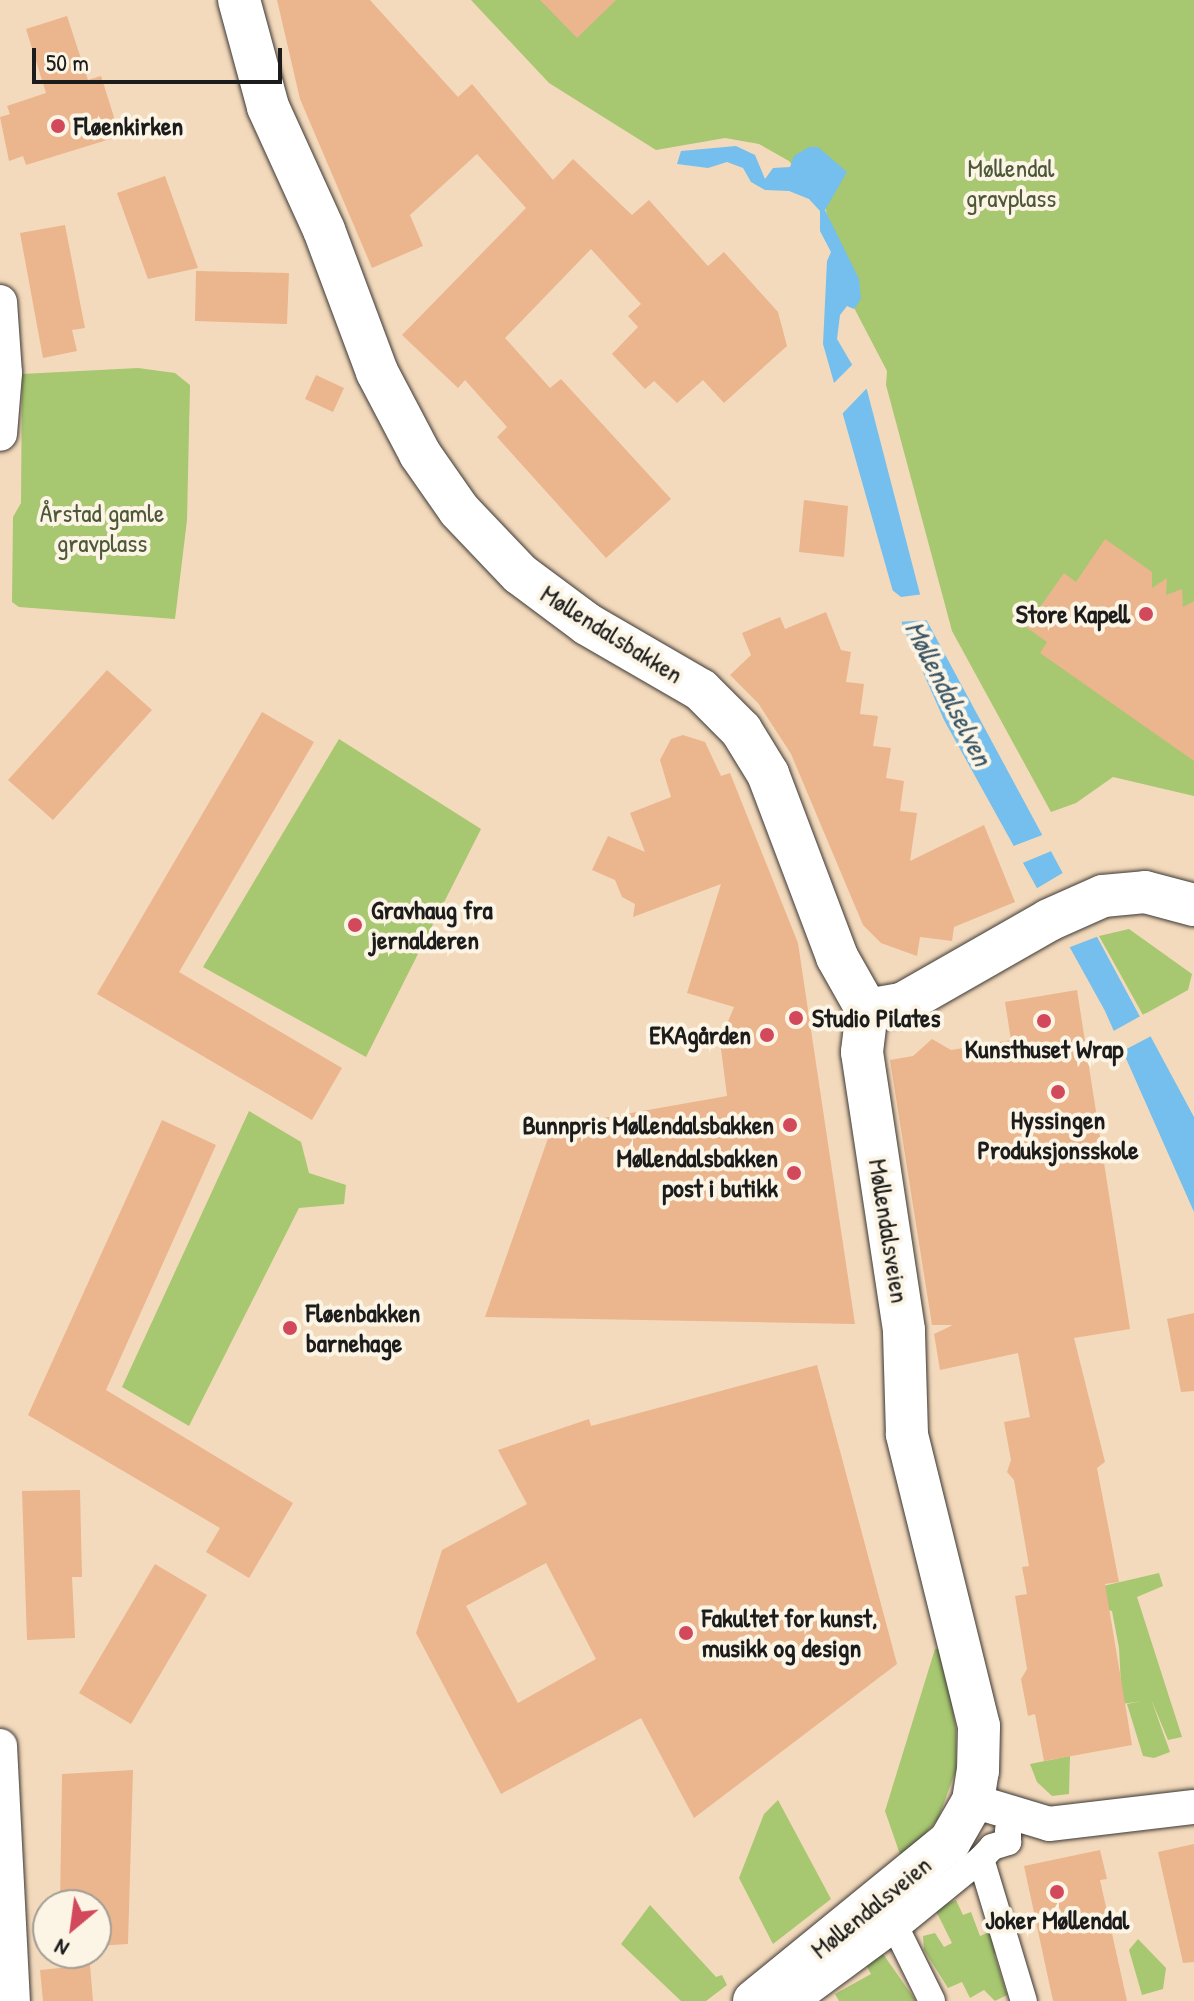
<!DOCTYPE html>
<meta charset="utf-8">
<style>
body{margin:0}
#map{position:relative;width:1194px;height:2001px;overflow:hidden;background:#f4dabc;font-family:"Patrick Hand",sans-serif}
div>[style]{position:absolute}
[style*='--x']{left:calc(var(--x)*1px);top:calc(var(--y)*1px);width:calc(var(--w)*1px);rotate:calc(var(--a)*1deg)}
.green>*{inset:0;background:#a7c770}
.water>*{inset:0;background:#74bfed}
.pier>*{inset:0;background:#f4dabc}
.building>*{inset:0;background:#ebb58e}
.roads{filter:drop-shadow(0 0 2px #3c3834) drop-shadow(0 0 2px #3c3834)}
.pedestrian>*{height:26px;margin:-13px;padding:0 13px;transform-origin:13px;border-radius:13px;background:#fff}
.minor>*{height:34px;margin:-17px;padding:0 17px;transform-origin:17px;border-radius:17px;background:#fff}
.tertiary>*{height:42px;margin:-21px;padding:0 21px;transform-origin:21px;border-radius:21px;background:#fff}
.dots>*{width:22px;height:22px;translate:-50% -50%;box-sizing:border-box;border:4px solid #fcf5e5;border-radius:50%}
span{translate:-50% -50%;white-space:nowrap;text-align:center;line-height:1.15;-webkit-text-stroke:8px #fcf5e5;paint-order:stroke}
.poi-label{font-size:26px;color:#1c1c1c;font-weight:700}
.left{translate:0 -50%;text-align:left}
.right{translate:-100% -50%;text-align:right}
.park-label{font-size:26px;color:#4d5839}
.street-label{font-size:26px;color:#1c1c1c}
.water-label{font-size:28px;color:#3b5565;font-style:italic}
.north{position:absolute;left:32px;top:1889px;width:80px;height:80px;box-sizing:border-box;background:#fcf5e5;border:2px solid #a29e95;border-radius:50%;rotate:209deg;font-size:22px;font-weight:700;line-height:32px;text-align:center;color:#1c1c1c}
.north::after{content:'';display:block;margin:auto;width:28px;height:36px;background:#d1495b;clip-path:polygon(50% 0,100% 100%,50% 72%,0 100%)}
.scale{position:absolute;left:32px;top:48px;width:250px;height:36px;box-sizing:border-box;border:4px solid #1c1c1c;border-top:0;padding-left:10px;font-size:24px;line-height:28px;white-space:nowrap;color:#1c1c1c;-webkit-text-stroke:6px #fcf5e5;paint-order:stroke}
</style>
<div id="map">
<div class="green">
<div style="clip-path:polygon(471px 0,1194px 0,1194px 796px,1113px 777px,1076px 803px,1051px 812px,952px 631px,886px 385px,887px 371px,840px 281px,825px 205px,789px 161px,759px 144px,725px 138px,656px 150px,549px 83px)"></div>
<div style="clip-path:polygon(138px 368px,175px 373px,190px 385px,187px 520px,175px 619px,19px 607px,12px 602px,13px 517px,21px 503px,22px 374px)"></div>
<div style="clip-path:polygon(339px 739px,481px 829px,366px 1057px,203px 967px)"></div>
<div style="clip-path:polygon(1129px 929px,1192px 974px,1188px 990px,1143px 1015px,1099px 936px)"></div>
<div style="clip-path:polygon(249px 1111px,301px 1142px,309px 1173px,346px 1185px,344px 1204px,299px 1208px,189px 1426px,122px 1387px)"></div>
<div style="clip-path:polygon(1159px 1573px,1163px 1586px,1137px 1597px,1182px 1737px,1168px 1740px,1151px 1699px,1170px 1752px,1154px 1758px,1143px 1756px,1127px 1704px,1142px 1701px,1122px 1704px,1119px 1648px,1112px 1611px,1104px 1609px,1099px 1587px)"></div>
<div style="clip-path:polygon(943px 1648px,956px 1729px,956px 1770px,938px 1819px,902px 1860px,885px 1811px,935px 1649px)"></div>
<div style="clip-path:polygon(1070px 1756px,1069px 1794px,1052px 1796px,1037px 1782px,1030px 1764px)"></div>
<div style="clip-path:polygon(778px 1800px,831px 1899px,773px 1944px,739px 1878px,764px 1814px)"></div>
<div style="clip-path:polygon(956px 1900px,963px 1915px,971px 1912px,980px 1936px,992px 1931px,1001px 1950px,994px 1954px,1007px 1995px,995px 2001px,984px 1990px,970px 1998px,962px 1982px,948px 1988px,924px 1950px,923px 1936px,935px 1933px,944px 1947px,952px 1943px,935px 1909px)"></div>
<div style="clip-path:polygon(650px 1905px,716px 1977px,722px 1975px,727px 1985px,706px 2001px,681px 2001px,621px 1944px)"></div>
<div style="clip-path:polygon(1138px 1939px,1166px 1968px,1163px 1989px,1142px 1995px,1129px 1950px)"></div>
<div style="clip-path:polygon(881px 1951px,916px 2001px,839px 2001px,835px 1994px,871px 1974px,864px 1961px)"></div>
</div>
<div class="water">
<div style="clip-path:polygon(736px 146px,755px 155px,765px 179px,773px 168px,790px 167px,794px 156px,809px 147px,818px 147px,847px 172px,825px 210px,859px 279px,861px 299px,854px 309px,847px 306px,840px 315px,837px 339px,867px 390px,927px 621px,1194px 1117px,1194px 1212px,1105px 1011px,944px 720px,903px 627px,823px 344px,827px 261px,831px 252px,820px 231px,820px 211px,809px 199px,789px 191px,765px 190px,751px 182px,743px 168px,727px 162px,708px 168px,677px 164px,681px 151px)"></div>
</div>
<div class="pier">
<div style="clip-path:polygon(854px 363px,869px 386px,842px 414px,833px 384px)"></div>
<div style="clip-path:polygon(887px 586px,901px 597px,924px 594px,930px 620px,897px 622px)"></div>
<div style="clip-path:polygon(1045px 834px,1054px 850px,1020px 864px,1011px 847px)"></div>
<div style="clip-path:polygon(1066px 871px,1099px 936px,1065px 949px,1034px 890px)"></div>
<div style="clip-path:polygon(1146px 1013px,1155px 1034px,1119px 1053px,1110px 1033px)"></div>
</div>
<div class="building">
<div style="clip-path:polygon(277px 0,370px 0,458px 97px,472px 84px,553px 180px,573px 159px,632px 215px,649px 200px,708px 266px,724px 252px,778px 312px,787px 346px,724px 403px,703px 380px,677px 403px,654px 381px,645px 389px,612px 354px,638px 327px,628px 316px,641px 304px,591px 249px,505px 338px,550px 388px,561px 379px,671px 499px,606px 558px,497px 437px,507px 427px,465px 380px,458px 388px,402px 335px,526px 208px,477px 154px,410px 215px,423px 246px,372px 268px,300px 99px)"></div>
<div style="clip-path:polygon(540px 0,616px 0,577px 38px)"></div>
<div style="clip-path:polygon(67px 16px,88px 80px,101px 76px,120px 136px,26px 165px,23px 156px,9px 161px,0 117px,10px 114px,7px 106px,46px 93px,26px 29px)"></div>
<div style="clip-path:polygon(165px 176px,198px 268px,148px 279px,117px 193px)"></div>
<div style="clip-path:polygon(65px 225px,85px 328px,72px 330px,77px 351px,43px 358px,20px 233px)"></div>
<div style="clip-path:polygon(196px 271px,289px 273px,287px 324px,195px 321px)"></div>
<div style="clip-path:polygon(316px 375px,344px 388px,333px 412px,305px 399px)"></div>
<div style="clip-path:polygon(804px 500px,848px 506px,844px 557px,799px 552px)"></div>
<div style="clip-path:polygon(1105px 539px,1152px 572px,1152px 588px,1167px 578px,1166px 595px,1182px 589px,1183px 607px,1194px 601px,1194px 761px,1040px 653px,1047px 642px,1026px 627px,1064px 573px,1076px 582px)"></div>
<div style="clip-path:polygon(826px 612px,841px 650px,851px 652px,846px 682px,864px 684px,860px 714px,878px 716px,873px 746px,891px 748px,886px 778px,904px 781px,900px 811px,917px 813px,910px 861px,984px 825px,1015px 902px,954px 927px,952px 941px,920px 937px,917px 956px,881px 943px,863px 925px,791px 754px,758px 703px,730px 675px,751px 655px,742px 633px,780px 617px,785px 629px)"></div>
<div style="clip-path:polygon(107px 670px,152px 710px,53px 820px,8px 780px)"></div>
<div style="clip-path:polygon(262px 712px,314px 742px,179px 972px,342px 1068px,312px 1120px,97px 994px)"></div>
<div style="clip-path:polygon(683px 735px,705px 742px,721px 776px,730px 773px,798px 943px,855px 1324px,485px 1317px,552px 1127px,727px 1096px,720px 1041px,734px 1007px,687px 993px,721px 884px,633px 917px,635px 904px,622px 897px,615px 880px,592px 870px,608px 836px,645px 852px,630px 813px,671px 797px,660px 760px,671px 739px)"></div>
<div style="clip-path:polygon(1077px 990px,1130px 1329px,1074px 1338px,1105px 1462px,1097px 1468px,1119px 1582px,1105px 1584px,1132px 1745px,1044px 1761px,1035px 1714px,1028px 1716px,1021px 1679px,1027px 1669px,1015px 1596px,1027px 1594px,1022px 1567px,1029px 1566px,1014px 1480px,1007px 1472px,1011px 1460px,1004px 1422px,1030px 1417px,1018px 1353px,940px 1370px,934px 1334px,953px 1325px,932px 1325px,890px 1060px,913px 1056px,932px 1039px,951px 1050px,1011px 1040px,1005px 1002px)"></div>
<div style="clip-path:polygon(162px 1120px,216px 1145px,106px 1390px,293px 1503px,249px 1578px,206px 1552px,220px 1528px,28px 1415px)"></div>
<div style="clip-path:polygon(1194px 1313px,1194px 1391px,1181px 1392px,1167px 1319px)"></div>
<div style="clip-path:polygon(evenodd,817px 1365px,897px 1664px,694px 1818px,641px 1718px,501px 1794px,416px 1633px,442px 1550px,527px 1504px,498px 1450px,589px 1419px,591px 1426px,817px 1365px,546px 1563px,596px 1659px,518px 1703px,466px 1606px,546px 1563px)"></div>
<div style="clip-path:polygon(80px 1490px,82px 1577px,72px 1577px,75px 1638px,27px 1640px,22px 1491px)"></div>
<div style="clip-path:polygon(155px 1564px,207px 1595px,131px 1724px,79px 1693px)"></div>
<div style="clip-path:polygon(133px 1770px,128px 1944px,96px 1946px,96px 1905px,60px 1905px,62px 1774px)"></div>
<div style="clip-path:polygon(1194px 1844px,1194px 1962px,1183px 1963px,1158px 1852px)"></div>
<div style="clip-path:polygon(1100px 1850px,1107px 1879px,1100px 1880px,1127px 2001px,1053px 2001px,1024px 1866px)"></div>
<div style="clip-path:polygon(90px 1965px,93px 2001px,43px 2001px,40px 1970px)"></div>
</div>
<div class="roads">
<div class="pedestrian">
<div style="--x:981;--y:1859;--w:16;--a:-47"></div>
<div style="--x:992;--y:1847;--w:17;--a:-17"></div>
<div style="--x:1008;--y:1842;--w:12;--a:-90"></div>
<div style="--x:883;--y:1900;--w:31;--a:65"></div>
<div style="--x:896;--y:1928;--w:109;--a:-39.1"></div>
<div style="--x:981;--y:1859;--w:148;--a:73.2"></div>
<div style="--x:797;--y:2001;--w:123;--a:-36.4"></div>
<div style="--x:896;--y:1928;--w:81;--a:63.7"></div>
</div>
<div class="minor">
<div style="--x:0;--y:302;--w:71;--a:86"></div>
<div style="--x:5;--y:373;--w:61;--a:94.7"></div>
<div style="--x:0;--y:1746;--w:255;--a:87.1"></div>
<div style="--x:973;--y:1801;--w:79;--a:16.8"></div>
<div style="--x:1049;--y:1824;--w:146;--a:-6.7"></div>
</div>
<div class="tertiary">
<div style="--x:239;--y:0;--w:111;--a:74.8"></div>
<div style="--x:268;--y:107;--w:135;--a:65.5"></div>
<div style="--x:324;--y:230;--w:152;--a:69.5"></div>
<div style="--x:377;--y:372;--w:93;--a:62.3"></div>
<div style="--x:420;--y:454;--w:68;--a:55.1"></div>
<div style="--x:459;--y:510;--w:88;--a:46.4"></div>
<div style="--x:520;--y:574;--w:84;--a:36.7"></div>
<div style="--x:587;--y:624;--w:132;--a:30.1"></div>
<div style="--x:701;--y:690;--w:57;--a:45"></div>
<div style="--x:741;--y:730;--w:52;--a:58.5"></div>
<div style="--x:768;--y:774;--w:196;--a:69.3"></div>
<div style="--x:837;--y:957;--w:61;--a:60.5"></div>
<div style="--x:867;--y:1010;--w:36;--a:-10"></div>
<div style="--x:902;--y:1004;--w:169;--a:-29.7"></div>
<div style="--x:1049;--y:920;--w:59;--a:-24"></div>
<div style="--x:1103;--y:896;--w:42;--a:-5.4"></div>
<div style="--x:1145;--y:892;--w:51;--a:14.9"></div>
<div style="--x:754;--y:2001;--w:253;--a:-39.2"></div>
<div style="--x:950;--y:1841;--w:46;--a:-60.1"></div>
<div style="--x:973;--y:1801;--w:30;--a:-81"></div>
<div style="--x:978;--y:1771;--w:45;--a:-88.7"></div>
<div style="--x:979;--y:1726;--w:301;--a:-103.9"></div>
<div style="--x:907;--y:1434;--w:104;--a:-91.7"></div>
<div style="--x:904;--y:1330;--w:281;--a:-98.6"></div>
<div style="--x:862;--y:1052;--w:42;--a:-83.2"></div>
</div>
</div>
<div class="dots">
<div style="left:58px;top:126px;background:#d1495b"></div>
<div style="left:1146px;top:614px;background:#d1495b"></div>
<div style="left:355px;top:925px;background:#d1495b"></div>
<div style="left:796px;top:1018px;background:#d1495b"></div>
<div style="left:1044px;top:1021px;background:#d1495b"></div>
<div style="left:767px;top:1035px;background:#d1495b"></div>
<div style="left:1058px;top:1092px;background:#d1495b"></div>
<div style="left:790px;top:1125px;background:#d1495b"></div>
<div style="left:794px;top:1173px;background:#d1495b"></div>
<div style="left:290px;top:1328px;background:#d1495b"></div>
<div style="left:686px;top:1633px;background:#d1495b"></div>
<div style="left:1057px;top:1892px;background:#d1495b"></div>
</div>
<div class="poi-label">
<span class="left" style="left:74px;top:126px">Fløenkirken</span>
<span class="right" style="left:1130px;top:614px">Store Kapell</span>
<span class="left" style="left:371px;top:925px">Gravhaug fra<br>jernalderen</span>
<span class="left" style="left:812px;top:1018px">Studio Pilates</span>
<span class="right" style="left:751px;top:1035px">EKAgården</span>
<span style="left:1044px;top:1049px">Kunsthuset Wrap</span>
<span style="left:1058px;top:1135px">Hyssingen<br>Produksjonsskole</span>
<span class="right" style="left:774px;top:1125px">Bunnpris Møllendalsbakken</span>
<span class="right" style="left:778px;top:1173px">Møllendalsbakken<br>post i butikk</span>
<span class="left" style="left:306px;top:1328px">Fløenbakken<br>barnehage</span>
<span class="left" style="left:702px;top:1633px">Fakultet for kunst,<br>musikk og design</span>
<span style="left:1057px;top:1920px">Joker Møllendal</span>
</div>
<div class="park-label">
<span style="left:1011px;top:183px">Møllendal<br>gravplass</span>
<span style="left:102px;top:528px">Årstad gamle<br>gravplass</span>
</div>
<div class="street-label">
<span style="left:612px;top:634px;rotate:32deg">Møllendalsbakken</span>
<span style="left:889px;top:1231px;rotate:81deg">Møllendalsveien</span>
<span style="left:871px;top:1907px;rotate:-39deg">Møllendalsveien</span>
</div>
<div class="water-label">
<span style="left:949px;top:693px;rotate:63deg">Møllendalselven</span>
</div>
<div class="north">N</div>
<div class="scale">50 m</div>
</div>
